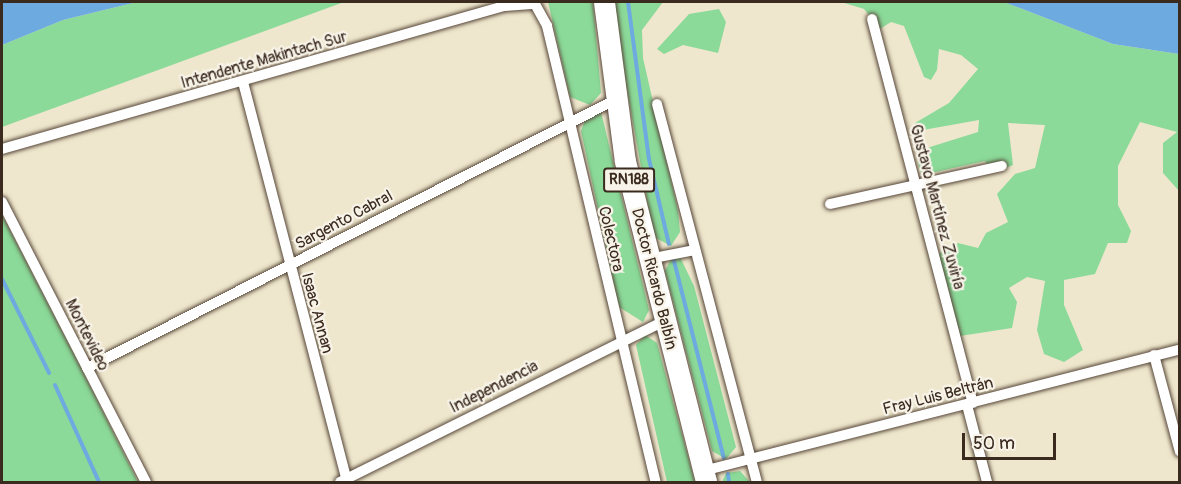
<!DOCTYPE html>
<meta charset="utf-8">
<style>
body{margin:0}
#map{position:relative;width:1181px;height:484px;overflow:hidden;background:#efe7cd;font-family:Pangolin,sans-serif}
div>[style]{position:absolute}
[style*='--x']{left:calc(var(--x)*1px);top:calc(var(--y)*1px);width:calc(var(--w)*1px);rotate:calc(var(--a)*1deg)}
.green>*{inset:0;background:#8bda99}
.water>*{inset:0;background:#6daadf}
.stream>*{height:4px;margin:-2px;padding:0 2px;transform-origin:2px;border-radius:2px;background:#6daadf}
.roads{filter:drop-shadow(0 0 2px #564638) drop-shadow(0 0 2px #564638)}
.street>*{height:10px;margin:-5px;padding:0 5px;transform-origin:5px;border-radius:5px;background:#fff}
.highway>*{height:21px;margin:-10.5px;padding:0 10.5px;transform-origin:10.5px;border-radius:10.5px;background:#fff}
span{translate:-50% -50%;white-space:nowrap;text-align:center;line-height:1.15;-webkit-text-stroke:4.5px #f7f3e8;paint-order:stroke}
.shield-label span{padding:2px 4px;background:#f7f3e8;border:2px solid;border-radius:4px;-webkit-text-stroke-width:0}
.shield-label{font-size:15px;color:#3b2a1e;font-weight:700}
.street-label{font-size:16px;color:#3b2a1e}
.frame{position:absolute;inset:0;border:3px solid #3b2a1e;pointer-events:none}
.scale{position:absolute;left:962px;top:433px;width:94px;height:27px;box-sizing:border-box;border:3px solid #3b2a1e;border-top:0;padding-left:8px;font-size:18px;line-height:21px;white-space:nowrap;color:#3b2a1e;-webkit-text-stroke:4px #f7f3e8;paint-order:stroke}
</style>
<div id="map">
<div class="green">
<div style="clip-path:polygon(137px 2px,344px 2px,2px 127px,2px 45px,63px 20px)"></div>
<div style="clip-path:polygon(548px 2px,593px 2px,601px 93px,590px 105px,570px 97px)"></div>
<div style="clip-path:polygon(611px 2px,663px 2px,642px 30px,643px 58px,678px 211px,680px 232px,671px 246px,656px 238px,650px 216px)"></div>
<div style="clip-path:polygon(841px 2px,1004px 2px,1113px 44px,1179px 54px,1179px 191px,1163px 173px,1163px 143px,1177px 132px,1140px 122px,1118px 166px,1118px 205px,1131px 231px,1127px 243px,1108px 243px,1095px 274px,1064px 280px,1064px 305px,1083px 350px,1064px 362px,1044px 354px,1037px 330px,1045px 281px,1027px 277px,1009px 288px,1017px 302px,1012px 328px,960px 336px,938px 254px,958px 243px,978px 248px,986px 233px,1008px 222px,997px 194px,1015px 174px,1035px 168px,1045px 125px,1008px 123px,1013px 165px,993px 173px,985px 161px,922px 175px,918px 163px,930px 147px,978px 132px,979px 120px,923px 130px,915px 123px,949px 103px,978px 69px,961px 55px,939px 49px,937px 70px,931px 80px,924px 77px,904px 26px,891px 22px,880px 29px,864px 9px)"></div>
<div style="clip-path:polygon(719px 9px,726px 22px,718px 53px,683px 45px,664px 54px,657px 49px,689px 14px)"></div>
<div style="clip-path:polygon(601px 112px,649px 310px,643px 322px,619px 307px,581px 131px,585px 120px)"></div>
<div style="clip-path:polygon(2px 215px,80px 366px,138px 482px,2px 482px)"></div>
<div style="clip-path:polygon(673px 255px,681px 259px,694px 286px,736px 447px,726px 459px,712px 451px,665px 271px)"></div>
<div style="clip-path:polygon(645px 335px,657px 343px,695px 482px,667px 482px,636px 345px)"></div>
<div style="clip-path:polygon(740px 471px,750px 482px,722px 482px,726px 473px)"></div>
</div>
<div class="water">
<div style="clip-path:polygon(2px 2px,137px 2px,63px 20px,2px 45px)"></div>
<div style="clip-path:polygon(1004px 2px,1179px 2px,1179px 54px,1113px 44px)"></div>
</div>
<div class="stream">
<div style="--x:628;--y:2;--w:158;--a:82.4"></div>
<div style="--x:649;--y:159;--w:87;--a:76.8"></div>
<div style="--x:673;--y:257;--w:207;--a:75.8"></div>
<div style="--x:2;--y:279;--w:105;--a:63.4"></div>
<div style="--x:55;--y:385;--w:107;--a:65.6"></div>
<div style="--x:728;--y:474;--w:8;--a:83"></div>
</div>
<div class="roads">
<div class="street">
<div style="--x:872;--y:19;--w:397;--a:75.3"></div>
<div style="--x:243;--y:82;--w:413;--a:75.4"></div>
<div style="--x:657;--y:104;--w:391;--a:75.2"></div>
<div style="--x:2;--y:149;--w:522;--a:-15.9"></div>
<div style="--x:504;--y:6;--w:31;--a:-4"></div>
<div style="--x:535;--y:4;--w:25;--a:61"></div>
<div style="--x:547;--y:26;--w:469;--a:76.6"></div>
<div style="--x:2;--y:202;--w:315;--a:62.8"></div>
<div style="--x:830;--y:204;--w:176;--a:-12.5"></div>
<div style="--x:649;--y:259;--w:47;--a:-11.1"></div>
<div style="--x:1154;--y:355;--w:100;--a:75"></div>
<div style="--x:87;--y:368;--w:592;--a:-26.91"></div>
<div style="--x:967;--y:405;--w:80;--a:75.4"></div>
<div style="--x:703;--y:471;--w:492;--a:-14.3"></div>
<div style="--x:340;--y:482;--w:362;--a:-26.4"></div>
</div>
<div class="highway">
<div style="--x:604;--y:2;--w:160;--a:82.5"></div>
<div style="--x:625;--y:161;--w:331;--a:75.8"></div>
</div>
</div>
<div class="shield-label">
<span style="left:629px;top:180px">RN188</span>
</div>
<div class="street-label">
<span style="left:264px;top:60px;rotate:-16deg">Intendente Makintach Sur</span>
<span style="left:937px;top:207px;rotate:75deg">Gustavo Martínez Zuviría</span>
<span style="left:344px;top:220px;rotate:-28deg">Sargento Cabral</span>
<span style="left:611px;top:239px;rotate:77deg">Colectora</span>
<span style="left:654px;top:279px;rotate:76deg">Doctor Ricardo Balbín</span>
<span style="left:317px;top:313px;rotate:75deg">Isaac Annan</span>
<span style="left:87px;top:335px;rotate:63deg">Montevideo</span>
<span style="left:494px;top:387px;rotate:-27deg">Independencia</span>
<span style="left:938px;top:396px;rotate:-14deg">Fray Luis Beltrán</span>
</div>
<div class="frame"></div>
<div class="scale">50 m</div>
</div>
